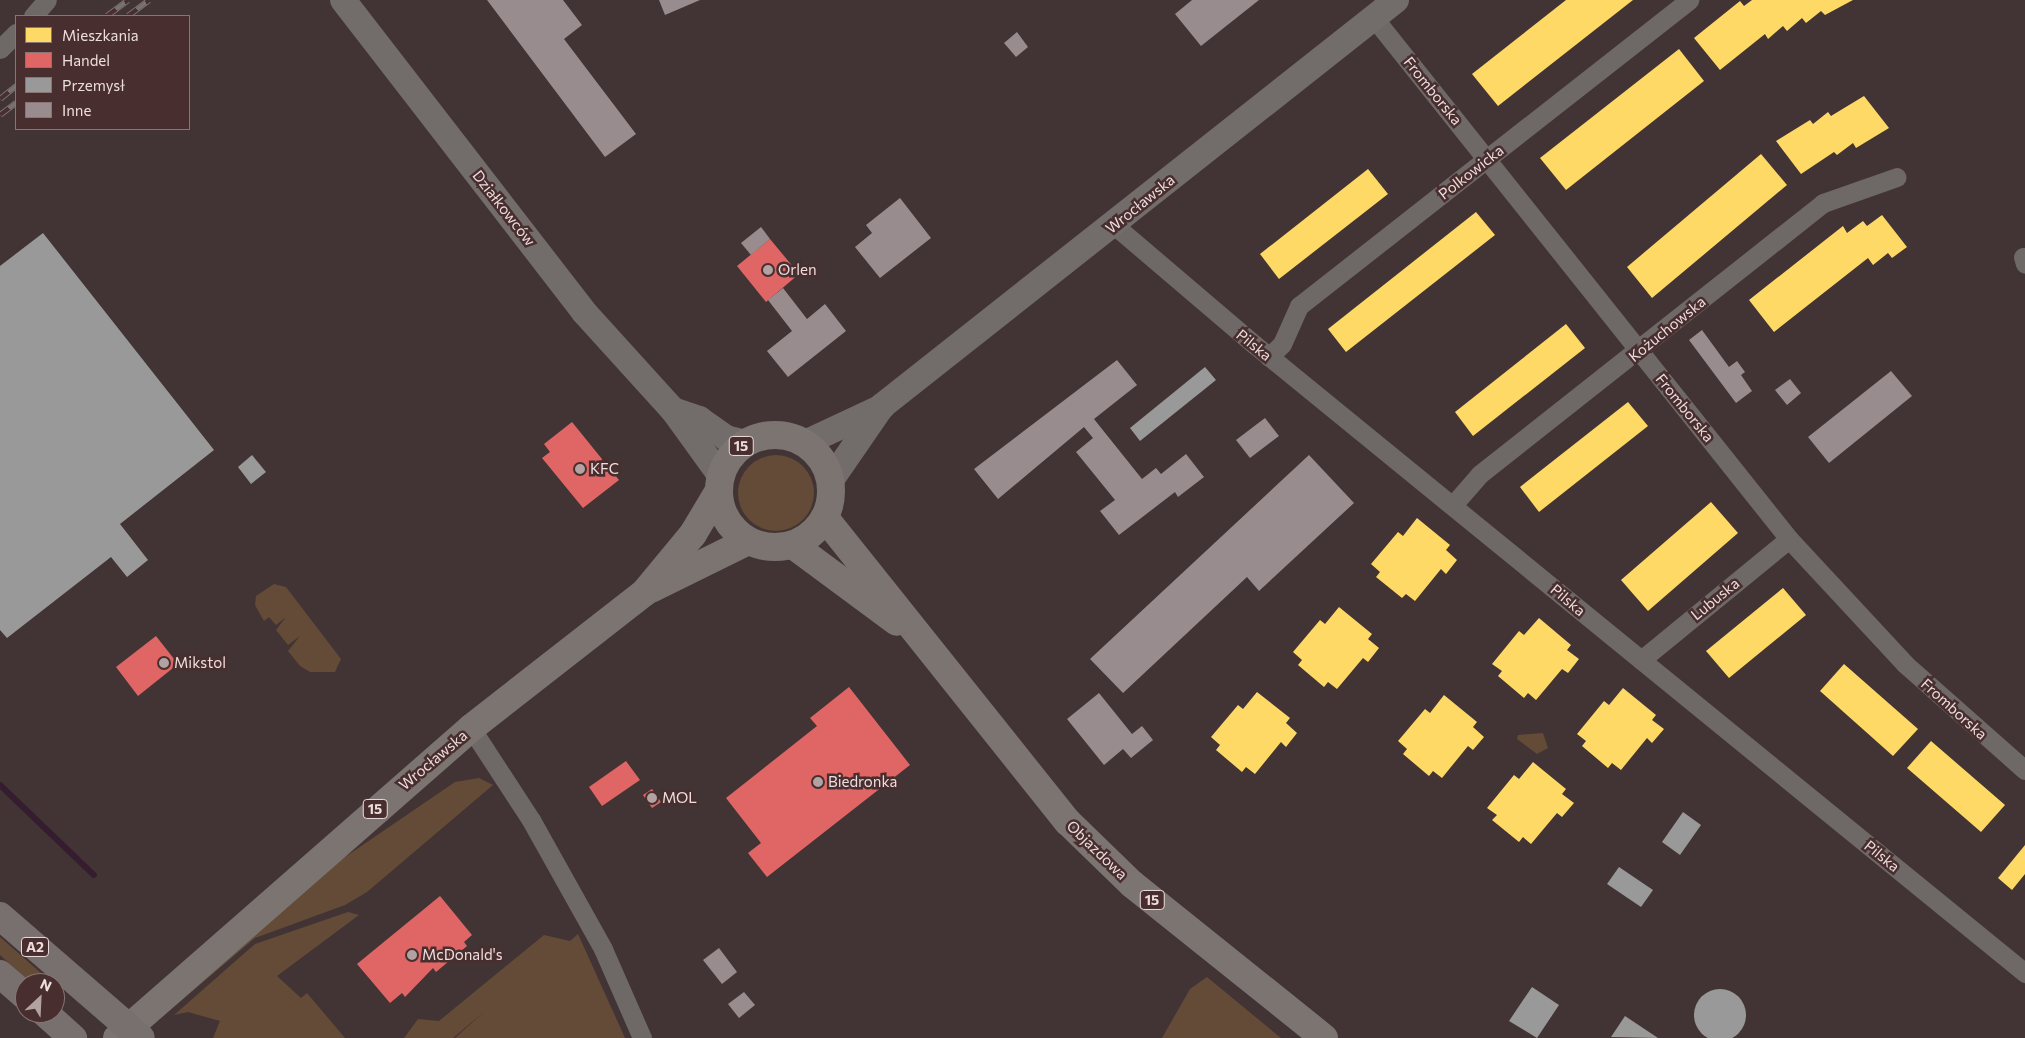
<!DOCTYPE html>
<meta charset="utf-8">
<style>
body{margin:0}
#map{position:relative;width:2025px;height:1038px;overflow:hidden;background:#423434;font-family:Commissioner,sans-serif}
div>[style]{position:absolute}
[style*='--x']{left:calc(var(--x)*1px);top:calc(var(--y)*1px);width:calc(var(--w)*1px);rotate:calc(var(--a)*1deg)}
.green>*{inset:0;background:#634b37}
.round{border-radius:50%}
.homes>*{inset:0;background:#ffd966}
.shops>*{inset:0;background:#e06666}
.industry>*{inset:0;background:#999}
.stream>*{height:6px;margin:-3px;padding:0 3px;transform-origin:3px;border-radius:3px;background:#351c2e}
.building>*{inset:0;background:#998c8e}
.street>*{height:19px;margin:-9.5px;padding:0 9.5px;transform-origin:9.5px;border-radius:9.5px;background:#6e6867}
.secondary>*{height:26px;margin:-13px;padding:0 13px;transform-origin:13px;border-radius:13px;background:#726c6a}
.primary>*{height:28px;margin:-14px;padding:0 14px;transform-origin:14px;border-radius:14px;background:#7b7471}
.primary>.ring{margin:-14px;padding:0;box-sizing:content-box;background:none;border:28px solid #7b7471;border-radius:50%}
.highway>*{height:28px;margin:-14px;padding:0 14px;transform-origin:14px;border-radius:14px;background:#78706e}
.rail>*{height:5.5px;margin-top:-2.75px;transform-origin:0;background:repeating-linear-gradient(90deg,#482e2e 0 11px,#797170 0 22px);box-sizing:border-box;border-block:1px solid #797170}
.dots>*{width:14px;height:14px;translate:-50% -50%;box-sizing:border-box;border:2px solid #482e2e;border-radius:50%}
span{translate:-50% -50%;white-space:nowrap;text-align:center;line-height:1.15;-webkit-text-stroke:5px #482e2e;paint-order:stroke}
.shield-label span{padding:1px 4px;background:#482e2e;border:1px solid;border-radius:4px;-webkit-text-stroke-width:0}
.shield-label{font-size:14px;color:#edd;font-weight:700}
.street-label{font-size:15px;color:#edd}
.poi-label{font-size:15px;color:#edd}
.left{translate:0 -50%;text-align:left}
.legend{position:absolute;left:15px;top:15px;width:175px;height:115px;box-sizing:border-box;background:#482e2e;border:1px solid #8a7474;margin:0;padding:6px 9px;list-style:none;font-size:15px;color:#edd}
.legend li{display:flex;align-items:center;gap:10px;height:25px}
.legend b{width:25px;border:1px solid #8a7474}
.north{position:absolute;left:15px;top:973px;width:50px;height:50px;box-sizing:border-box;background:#482e2e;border:1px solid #8a7474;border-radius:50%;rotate:25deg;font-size:14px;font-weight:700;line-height:20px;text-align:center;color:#edd}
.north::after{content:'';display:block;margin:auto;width:18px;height:22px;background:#b2a2a2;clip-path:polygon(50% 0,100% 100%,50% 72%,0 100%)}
</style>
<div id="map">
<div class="green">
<div class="round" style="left:738px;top:455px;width:76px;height:76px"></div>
<div style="clip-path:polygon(274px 584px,286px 587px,341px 659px,335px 672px,310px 672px,300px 666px,288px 651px,300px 636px,288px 645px,276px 630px,286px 617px,276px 625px,269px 617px,264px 621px,255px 605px,256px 596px)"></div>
<div style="clip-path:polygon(1543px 733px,1548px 748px,1537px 754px,1517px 739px,1518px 735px)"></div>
<div style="clip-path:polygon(479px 778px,493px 785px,367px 892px,345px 905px,255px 938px,162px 1017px,159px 1014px,329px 868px,455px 782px)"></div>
<div style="clip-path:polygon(348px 912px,359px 915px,277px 976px,301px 998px,307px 993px,345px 1038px,213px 1038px,220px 1021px,188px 1012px,174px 1015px,255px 944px)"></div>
<div style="clip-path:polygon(578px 934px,625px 1038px,455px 1038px,485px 1011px,453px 1038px,404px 1038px,418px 1019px,439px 1021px,544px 935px,570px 941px)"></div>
<div style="clip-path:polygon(0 937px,50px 981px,48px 983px,31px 983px,0 955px)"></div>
<div style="clip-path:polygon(1207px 977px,1281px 1038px,1162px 1038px,1190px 989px)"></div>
</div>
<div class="homes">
<div style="clip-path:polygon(1566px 0,1633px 0,1498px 106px,1472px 74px)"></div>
<div style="clip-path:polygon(1752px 0,1853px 0,1825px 15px,1821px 11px,1806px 23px,1802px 18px,1787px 31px,1783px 26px,1768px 39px,1765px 34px,1720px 70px,1694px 38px,1740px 1px,1744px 6px)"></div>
<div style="clip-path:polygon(1679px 49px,1704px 81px,1566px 190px,1540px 158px)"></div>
<div style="clip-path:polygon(1864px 96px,1889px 128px,1856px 148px,1853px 143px,1837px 155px,1834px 152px,1801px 174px,1776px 141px,1810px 120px,1813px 124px,1828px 112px,1831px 116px)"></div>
<div style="clip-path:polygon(1761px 154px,1787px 185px,1652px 298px,1627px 267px)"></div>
<div style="clip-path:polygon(1368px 169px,1388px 194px,1279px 279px,1260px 254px)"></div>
<div style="clip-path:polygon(1476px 212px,1495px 235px,1346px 352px,1328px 329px)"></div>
<div style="clip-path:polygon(1882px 215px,1907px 247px,1892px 258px,1888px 253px,1873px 265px,1868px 258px,1774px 332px,1749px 300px,1843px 226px,1847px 233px,1863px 221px,1867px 226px)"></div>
<div style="clip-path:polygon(1566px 324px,1585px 348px,1473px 436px,1455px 412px)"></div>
<div style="clip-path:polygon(1628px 402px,1648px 426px,1539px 512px,1520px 487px)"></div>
<div style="clip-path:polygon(1711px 502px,1738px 533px,1648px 611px,1621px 580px)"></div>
<div style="clip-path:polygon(1417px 518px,1450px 545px,1446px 550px,1457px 560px,1446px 574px,1441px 569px,1415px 601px,1406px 594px,1402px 598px,1376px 577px,1380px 572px,1371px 564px,1398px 532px,1403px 536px)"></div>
<div style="clip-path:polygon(1783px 588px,1806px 615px,1729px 678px,1706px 651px)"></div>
<div style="clip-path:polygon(1339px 607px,1372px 634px,1368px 639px,1379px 648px,1368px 662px,1363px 658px,1337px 689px,1328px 682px,1324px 687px,1298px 665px,1302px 660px,1293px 652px,1320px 620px,1325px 624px)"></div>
<div style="clip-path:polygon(1539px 618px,1571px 645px,1567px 650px,1579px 659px,1568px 673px,1562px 669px,1536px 700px,1528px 693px,1524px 698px,1498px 676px,1502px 671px,1492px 664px,1519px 631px,1524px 635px)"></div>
<div style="clip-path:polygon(1844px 664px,1918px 729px,1893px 756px,1820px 691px)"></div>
<div style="clip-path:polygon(1623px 688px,1656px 715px,1652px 720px,1664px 729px,1652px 743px,1647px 738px,1621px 770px,1612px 763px,1608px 768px,1582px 746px,1586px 741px,1577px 734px,1604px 701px,1609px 705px)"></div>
<div style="clip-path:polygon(1257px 692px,1290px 718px,1286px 723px,1297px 733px,1286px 747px,1281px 742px,1255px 774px,1246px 767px,1242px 772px,1216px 750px,1220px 745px,1211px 737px,1238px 705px,1243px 709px)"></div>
<div style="clip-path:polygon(1444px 695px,1477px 722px,1473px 727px,1484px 737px,1473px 750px,1468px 746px,1442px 778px,1433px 771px,1429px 776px,1403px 754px,1407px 749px,1398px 741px,1425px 709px,1430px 713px)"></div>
<div style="clip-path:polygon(1931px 741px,2005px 805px,1981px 832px,1907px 768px)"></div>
<div style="clip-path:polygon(1533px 762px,1566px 789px,1562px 794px,1574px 803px,1562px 817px,1557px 813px,1531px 844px,1523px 837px,1519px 842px,1492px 820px,1497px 815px,1487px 808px,1514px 775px,1519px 779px)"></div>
<div style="clip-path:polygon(2025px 845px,2025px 874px,2012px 890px,1998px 878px)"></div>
</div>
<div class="shops">
<div style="clip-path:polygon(770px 239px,799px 274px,766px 302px,737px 266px)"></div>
<div style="clip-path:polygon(572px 422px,619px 480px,583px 508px,542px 458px,550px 452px,544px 444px)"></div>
<div style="clip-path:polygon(156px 636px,178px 664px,138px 696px,116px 667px)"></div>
<div style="clip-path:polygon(849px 687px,910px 765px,767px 877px,748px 853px,761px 843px,726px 798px,817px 726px,810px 718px)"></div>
<div style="clip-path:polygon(626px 761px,640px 780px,602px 806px,589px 787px)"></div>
<div style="clip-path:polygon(652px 789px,661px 802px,652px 808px,643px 795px)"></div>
<div style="clip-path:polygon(440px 896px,472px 935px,464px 942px,467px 946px,436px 972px,433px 968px,405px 997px,402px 993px,390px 1003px,357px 964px)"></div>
</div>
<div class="industry">
<div style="clip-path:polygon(43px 233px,214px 450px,120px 524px,148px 560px,127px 577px,111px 557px,7px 638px,0 630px,0 266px)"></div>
<div style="clip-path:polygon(1205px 367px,1216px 380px,1140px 441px,1130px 428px)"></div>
<div style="clip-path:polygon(252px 455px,266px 472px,251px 484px,238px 467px)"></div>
<div style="clip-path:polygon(1683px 812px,1701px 825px,1680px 855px,1662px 842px)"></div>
<div style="clip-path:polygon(1619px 867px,1653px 890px,1641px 907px,1607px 884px)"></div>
<div style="clip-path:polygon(1532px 987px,1559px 1005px,1537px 1038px,1509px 1021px)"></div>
<div class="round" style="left:1694px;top:989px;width:52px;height:52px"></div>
<div style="clip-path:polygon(1625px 1016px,1658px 1038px,1611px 1037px)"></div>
</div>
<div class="stream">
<div style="--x:0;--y:785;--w:130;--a:43.8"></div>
</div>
<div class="building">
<div style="clip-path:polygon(487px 0,563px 0,582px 25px,564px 39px,636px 134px,605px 157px)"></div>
<div style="clip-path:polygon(659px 0,700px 0,665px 15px)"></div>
<div style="clip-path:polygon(1192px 0,1259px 0,1201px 46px,1175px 14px)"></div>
<div style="clip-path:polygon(1017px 32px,1028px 47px,1016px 57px,1004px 43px)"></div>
<div style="clip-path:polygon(900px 198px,931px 238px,880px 278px,855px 247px,872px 233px,866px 225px)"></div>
<div style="clip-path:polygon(761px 227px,770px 239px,751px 255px,741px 243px)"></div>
<div style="clip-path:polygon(783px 288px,807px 319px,825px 304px,846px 331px,788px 377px,767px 351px,792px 331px,768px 300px)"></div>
<div style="clip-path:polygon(1702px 330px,1729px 367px,1737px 361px,1745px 372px,1741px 375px,1752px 391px,1736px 403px,1689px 340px)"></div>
<div style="clip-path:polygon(1117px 360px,1137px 385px,1094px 419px,1142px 479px,1156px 468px,1161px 474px,1186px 454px,1204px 477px,1178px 497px,1175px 492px,1119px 535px,1100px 511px,1115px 500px,1076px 452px,1093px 438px,1084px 427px,998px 499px,974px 469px)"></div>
<div style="clip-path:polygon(1891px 371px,1912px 396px,1829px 463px,1808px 437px)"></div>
<div style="clip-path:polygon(1790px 379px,1801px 393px,1787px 405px,1775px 390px)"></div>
<div style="clip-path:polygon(1265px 418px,1279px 436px,1250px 458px,1236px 440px)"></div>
<div style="clip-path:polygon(1309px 455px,1354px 503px,1259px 591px,1247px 577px,1123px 693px,1090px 659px)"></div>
<div style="clip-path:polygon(1099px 693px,1132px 734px,1142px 726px,1153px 740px,1131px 758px,1123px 749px,1104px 765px,1067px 719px)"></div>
<div style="clip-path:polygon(719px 948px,737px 972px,722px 984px,703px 960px)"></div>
<div style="clip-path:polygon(744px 992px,755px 1005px,739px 1018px,728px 1004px)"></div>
</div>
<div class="street">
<div style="--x:33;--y:16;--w:21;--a:-49"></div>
<div style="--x:1374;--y:18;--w:666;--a:51.46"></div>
<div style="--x:1789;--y:539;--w:171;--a:47.1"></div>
<div style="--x:1905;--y:664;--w:160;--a:41.5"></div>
<div style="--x:0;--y:49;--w:23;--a:-45"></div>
<div style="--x:1114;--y:225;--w:185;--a:40.4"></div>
<div style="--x:1255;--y:345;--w:994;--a:39.2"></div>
<div style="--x:2023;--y:257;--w:7;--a:74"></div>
<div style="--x:1269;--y:357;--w:18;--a:-45"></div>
<div style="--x:1282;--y:344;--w:42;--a:-65.9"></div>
<div style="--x:1299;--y:306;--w:496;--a:-38.1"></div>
<div style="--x:1453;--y:505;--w:41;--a:-48.9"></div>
<div style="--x:1480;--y:474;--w:437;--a:-38.3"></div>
<div style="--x:1823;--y:203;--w:78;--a:-19.4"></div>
<div style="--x:1641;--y:660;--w:191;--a:-39.3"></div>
<div style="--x:471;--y:728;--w:110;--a:56.9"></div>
<div style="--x:531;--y:820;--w:148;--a:60.8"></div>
<div style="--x:603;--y:949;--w:97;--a:66.3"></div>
</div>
<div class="secondary">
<div style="--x:343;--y:0;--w:394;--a:52.3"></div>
<div style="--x:584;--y:312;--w:132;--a:47.8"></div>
<div style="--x:673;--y:410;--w:80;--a:54.1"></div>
<div style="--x:673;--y:410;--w:28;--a:19"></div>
<div style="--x:699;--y:419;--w:33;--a:35"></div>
<div style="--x:726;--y:438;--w:21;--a:14"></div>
<div style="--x:805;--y:443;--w:85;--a:-25.1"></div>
<div style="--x:831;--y:480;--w:90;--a:-55.4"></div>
<div style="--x:882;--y:406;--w:655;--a:-38.3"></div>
</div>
<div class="primary">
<div class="ring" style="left:719px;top:435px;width:84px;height:84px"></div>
<div style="--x:825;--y:518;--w:389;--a:51.4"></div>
<div style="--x:1068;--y:822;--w:89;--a:44.1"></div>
<div style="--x:1132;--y:884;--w:246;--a:38.7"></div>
<div style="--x:793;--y:545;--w:129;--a:36.5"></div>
<div style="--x:651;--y:589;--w:108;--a:-26.3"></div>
<div style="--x:117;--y:1038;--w:471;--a:-41.2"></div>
<div style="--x:471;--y:728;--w:221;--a:-38"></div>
<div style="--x:645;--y:592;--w:75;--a:-50.4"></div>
<div style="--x:693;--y:534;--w:49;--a:-59.2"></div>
</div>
<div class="highway">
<div style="--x:0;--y:916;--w:186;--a:40.9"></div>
<div style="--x:0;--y:974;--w:33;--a:41"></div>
<div style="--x:45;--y:1013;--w:38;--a:42"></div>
</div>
<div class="rail">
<div style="--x:107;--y:16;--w:26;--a:-37"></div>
<div style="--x:128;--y:16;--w:26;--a:-37"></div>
<div style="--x:0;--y:99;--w:21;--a:-39"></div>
<div style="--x:0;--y:115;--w:20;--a:-37"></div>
</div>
<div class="dots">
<div style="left:768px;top:270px;background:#b2a2a2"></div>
<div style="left:580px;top:469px;background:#b2a2a2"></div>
<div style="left:164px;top:663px;background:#b2a2a2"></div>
<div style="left:818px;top:782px;background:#b2a2a2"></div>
<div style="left:652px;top:798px;background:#b2a2a2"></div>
<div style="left:412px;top:955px;background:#b2a2a2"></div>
</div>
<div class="shield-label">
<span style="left:741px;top:446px">15</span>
<span style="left:375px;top:809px">15</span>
<span style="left:1152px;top:900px">15</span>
<span style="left:35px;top:947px">A2</span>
</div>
<div class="street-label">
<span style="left:1433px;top:91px;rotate:51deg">Fromborska</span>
<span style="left:1471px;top:172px;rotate:-38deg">Polkowicka</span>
<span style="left:1140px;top:204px;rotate:-39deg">Wrocławska</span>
<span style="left:504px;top:208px;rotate:52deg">Działkowców</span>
<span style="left:1667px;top:329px;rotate:-39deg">Kożuchowska</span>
<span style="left:1254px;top:345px;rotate:39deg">Pilska</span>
<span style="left:1685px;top:408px;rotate:51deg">Fromborska</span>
<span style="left:1715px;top:599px;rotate:-39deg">Lubuska</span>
<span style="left:1568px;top:600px;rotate:40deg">Pilska</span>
<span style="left:1954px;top:709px;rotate:42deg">Fromborska</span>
<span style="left:433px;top:760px;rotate:-40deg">Wrocławska</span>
<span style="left:1097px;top:850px;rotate:44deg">Objazdowa</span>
<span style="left:1882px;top:856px;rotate:39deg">Pilska</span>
</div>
<div class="poi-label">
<span class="left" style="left:778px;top:270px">Orlen</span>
<span class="left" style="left:590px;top:469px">KFC</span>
<span class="left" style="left:174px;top:663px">Mikstol</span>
<span class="left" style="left:828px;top:782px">Biedronka</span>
<span class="left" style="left:662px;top:798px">MOL</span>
<span class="left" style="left:422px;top:955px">McDonald's</span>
</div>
<ul class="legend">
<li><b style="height:14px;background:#ffd966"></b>Mieszkania</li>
<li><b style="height:14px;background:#e06666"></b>Handel</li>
<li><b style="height:14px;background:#999"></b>Przemysł</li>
<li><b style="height:14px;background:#998c8e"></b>Inne</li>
</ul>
<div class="north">N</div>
</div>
